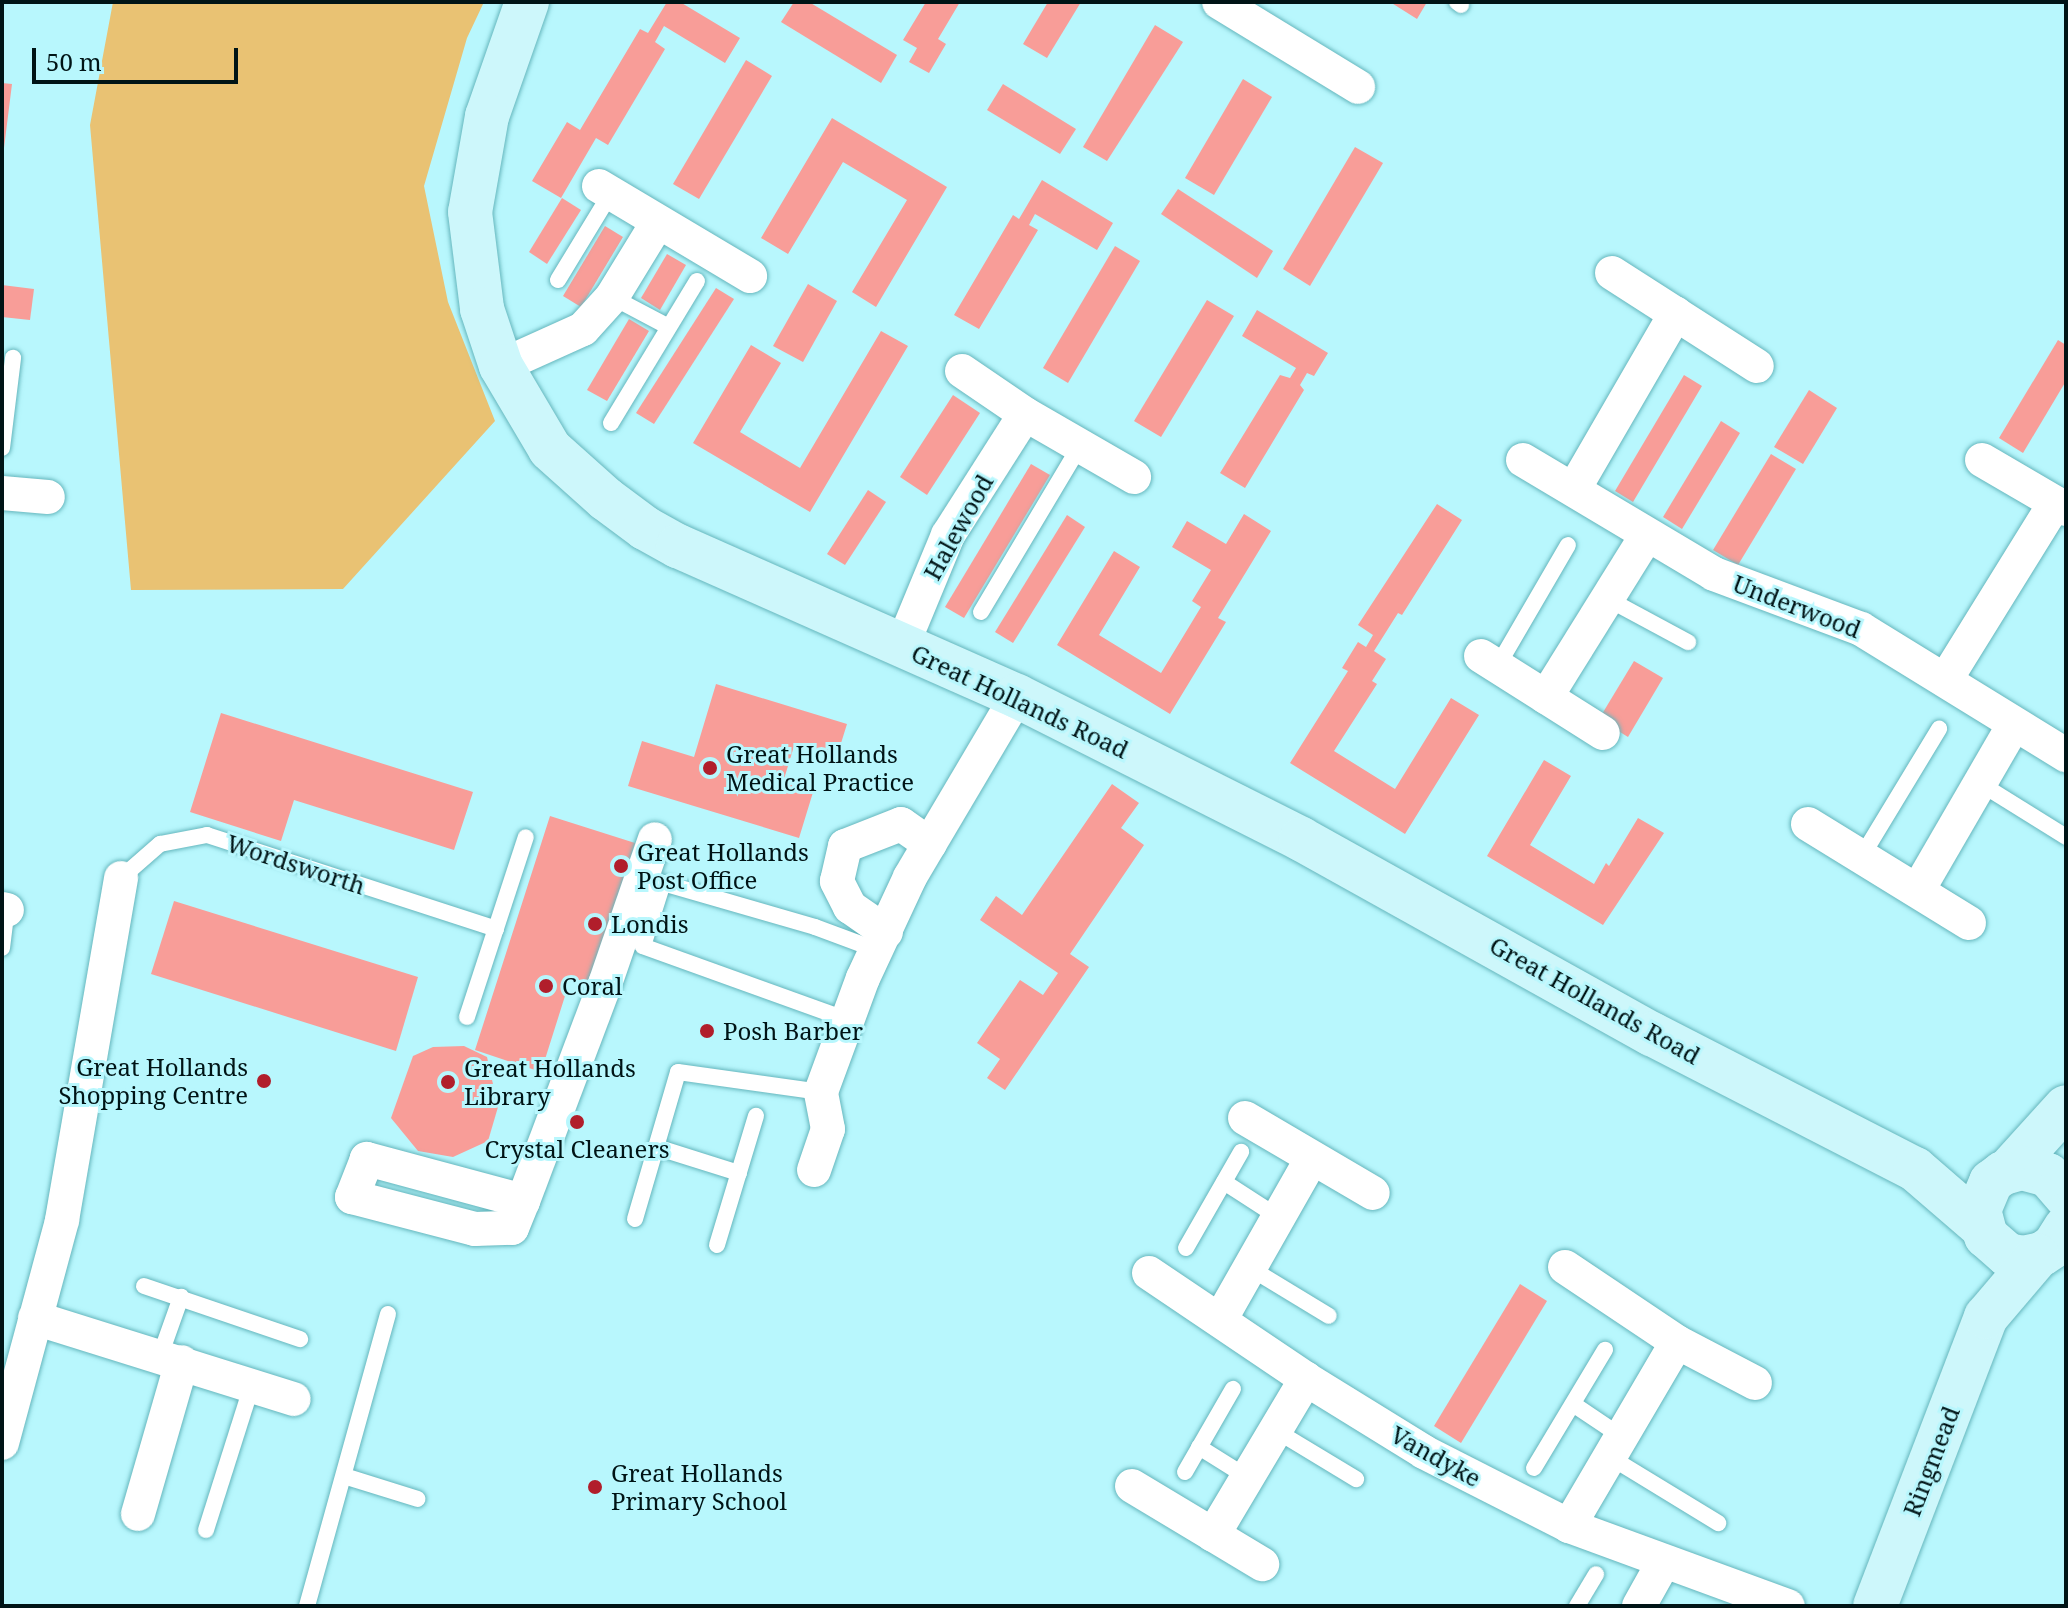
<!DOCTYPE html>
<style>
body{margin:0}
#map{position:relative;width:2068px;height:1608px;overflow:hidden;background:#b8f7fd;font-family:"Noto Serif",serif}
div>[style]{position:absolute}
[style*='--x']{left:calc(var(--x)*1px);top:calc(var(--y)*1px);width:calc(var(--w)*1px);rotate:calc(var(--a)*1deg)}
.green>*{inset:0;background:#e9c273}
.building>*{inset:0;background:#f89d98}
.roads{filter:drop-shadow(0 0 2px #65b6bd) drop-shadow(0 0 2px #65b6bd)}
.lane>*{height:16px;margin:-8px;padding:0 8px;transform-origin:8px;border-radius:8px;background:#fff}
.street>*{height:34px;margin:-17px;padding:0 17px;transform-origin:17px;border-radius:17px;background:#fff}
.secondary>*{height:44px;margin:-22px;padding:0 22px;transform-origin:22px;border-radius:22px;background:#cdf7fb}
.dots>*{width:22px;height:22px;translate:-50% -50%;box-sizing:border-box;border:4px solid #b8f7fd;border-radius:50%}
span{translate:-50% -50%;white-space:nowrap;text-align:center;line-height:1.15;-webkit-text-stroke:6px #b8f7fd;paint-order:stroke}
.street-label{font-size:24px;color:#001416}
.poi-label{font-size:24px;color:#001416}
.left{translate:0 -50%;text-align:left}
.right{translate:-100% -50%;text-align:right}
.frame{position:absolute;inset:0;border:4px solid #001416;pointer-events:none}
.scale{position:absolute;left:32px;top:48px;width:206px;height:36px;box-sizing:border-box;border:4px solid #001416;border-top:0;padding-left:10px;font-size:24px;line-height:28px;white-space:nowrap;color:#001416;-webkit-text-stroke:6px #b8f7fd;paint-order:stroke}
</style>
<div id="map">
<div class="green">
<div style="clip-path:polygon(113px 2px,484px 2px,467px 38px,424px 186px,448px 302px,495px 421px,343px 589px,131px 590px,90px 125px)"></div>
</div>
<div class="building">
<div style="clip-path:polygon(667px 2px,680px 2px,740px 38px,725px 63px,664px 26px,655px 42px,665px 49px,608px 145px,596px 138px,561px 198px,532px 181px,567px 122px,580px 130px,640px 29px,648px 33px)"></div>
<div style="clip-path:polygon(794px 2px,809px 2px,897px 55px,881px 83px,781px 22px)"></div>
<div style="clip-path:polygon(926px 2px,960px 2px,938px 39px,946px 44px,929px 73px,909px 62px,917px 48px,903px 40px)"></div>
<div style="clip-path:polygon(1048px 2px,1081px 2px,1047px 58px,1023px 44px)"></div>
<div style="clip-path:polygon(1390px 2px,1427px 2px,1417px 19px)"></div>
<div style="clip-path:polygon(1155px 25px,1183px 42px,1107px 161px,1083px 147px)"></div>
<div style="clip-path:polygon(746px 60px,772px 76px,699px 199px,673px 184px)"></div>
<div style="clip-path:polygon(1243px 79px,1272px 97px,1214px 195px,1185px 178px)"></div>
<div style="clip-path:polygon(2px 83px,12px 84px,4px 148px,2px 148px)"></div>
<div style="clip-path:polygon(1003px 84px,1076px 129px,1060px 154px,987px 110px)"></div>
<div style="clip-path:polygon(832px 118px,947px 187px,876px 307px,852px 292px,907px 200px,843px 162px,788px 254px,761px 238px)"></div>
<div style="clip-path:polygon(1355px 147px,1383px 163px,1310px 286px,1283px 269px)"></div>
<div style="clip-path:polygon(1042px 180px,1113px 223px,1097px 250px,1035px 214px,1029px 225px,1038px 230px,979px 329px,954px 315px,1013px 215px,1019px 219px)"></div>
<div style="clip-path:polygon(1178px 189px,1273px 251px,1257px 278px,1161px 214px)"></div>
<div style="clip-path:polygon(562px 198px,581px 210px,547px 264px,529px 252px)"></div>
<div style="clip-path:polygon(605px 226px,623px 237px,581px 307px,563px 296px)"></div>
<div style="clip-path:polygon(1115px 246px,1140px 261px,1068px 383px,1043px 368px)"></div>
<div style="clip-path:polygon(667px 254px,686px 265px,660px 310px,641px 298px)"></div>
<div style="clip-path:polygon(808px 284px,837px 301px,803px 362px,773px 346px)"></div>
<div style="clip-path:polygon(2px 285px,34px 289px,30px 320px,2px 317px)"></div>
<div style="clip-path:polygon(716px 288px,734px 299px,654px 424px,636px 413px)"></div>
<div style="clip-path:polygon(1207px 300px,1234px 316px,1161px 437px,1134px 421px)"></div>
<div style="clip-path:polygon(1257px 310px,1328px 353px,1314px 376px,1307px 373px,1300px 385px,1304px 390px,1245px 488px,1220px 473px,1280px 375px,1290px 378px,1296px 368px,1242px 336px)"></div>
<div style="clip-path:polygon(629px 319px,649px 331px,607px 401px,587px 390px)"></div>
<div style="clip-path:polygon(881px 331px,908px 346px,810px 512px,693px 443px,751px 345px,781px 363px,740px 432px,800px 468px)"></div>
<div style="clip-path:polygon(2058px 340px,2066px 345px,2066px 381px,2023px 453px,1999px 438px)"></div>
<div style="clip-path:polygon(1684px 375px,1702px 386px,1633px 502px,1615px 491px)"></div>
<div style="clip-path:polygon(1809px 390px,1837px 408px,1803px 464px,1774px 447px)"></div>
<div style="clip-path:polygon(953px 395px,980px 413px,927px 495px,900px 477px)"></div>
<div style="clip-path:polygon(1721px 421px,1740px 433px,1682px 529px,1663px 517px)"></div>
<div style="clip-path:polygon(1771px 454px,1796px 469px,1738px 565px,1713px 550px)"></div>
<div style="clip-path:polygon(1031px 464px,1050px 475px,964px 618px,945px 607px)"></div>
<div style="clip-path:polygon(868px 490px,886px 502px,845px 565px,827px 554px)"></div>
<div style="clip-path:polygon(1437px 504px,1462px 520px,1402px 615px,1398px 613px,1374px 651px,1386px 659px,1372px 681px,1377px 684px,1334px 751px,1395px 789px,1451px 698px,1479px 715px,1405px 834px,1290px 763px,1348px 671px,1342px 668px,1358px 642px,1366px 647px,1373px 635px,1358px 625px)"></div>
<div style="clip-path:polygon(1244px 514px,1271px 531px,1218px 618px,1226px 622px,1170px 714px,1057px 645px,1114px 551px,1140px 567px,1099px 635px,1161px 673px,1201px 607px,1192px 601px,1211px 570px,1172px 547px,1187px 521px,1226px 544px)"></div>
<div style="clip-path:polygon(1067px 515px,1085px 527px,1013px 643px,995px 632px)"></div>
<div style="clip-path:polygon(1634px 661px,1663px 678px,1628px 737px,1599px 719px)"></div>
<div style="clip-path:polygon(716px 684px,847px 724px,837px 756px,795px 743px,784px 779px,814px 789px,799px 838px,628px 786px,642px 741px,694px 757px)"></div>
<div style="clip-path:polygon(221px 713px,473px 792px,454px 850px,294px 800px,281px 841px,190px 812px)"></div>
<div style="clip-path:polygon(1544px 760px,1571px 776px,1530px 845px,1594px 884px,1606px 863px,1609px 866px,1638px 818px,1664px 833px,1603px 925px,1487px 856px)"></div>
<div style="clip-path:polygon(1112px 784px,1139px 803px,1121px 828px,1144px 845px,1070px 954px,1089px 967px,1005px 1090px,987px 1078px,1000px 1059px,977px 1043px,1020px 980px,1043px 995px,1058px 973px,980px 920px,996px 896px,1022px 915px)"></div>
<div style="clip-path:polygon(550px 816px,635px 843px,590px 984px,571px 977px,541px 1072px,475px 1050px)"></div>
<div style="clip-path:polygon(174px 901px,418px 977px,396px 1051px,151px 974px)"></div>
<div style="clip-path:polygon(464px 1046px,487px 1057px,498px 1107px,488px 1141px,453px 1157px,418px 1151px,391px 1118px,413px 1056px,433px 1047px)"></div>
<div style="clip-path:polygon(1520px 1284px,1547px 1301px,1461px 1443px,1434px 1426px)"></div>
</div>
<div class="roads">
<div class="lane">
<div style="--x:1457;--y:2;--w:5;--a:37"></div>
<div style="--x:558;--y:280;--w:102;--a:-58.7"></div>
<div style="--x:612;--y:297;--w:64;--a:27.8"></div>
<div style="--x:611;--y:423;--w:166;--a:-58.8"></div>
<div style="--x:2;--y:448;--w:91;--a:-83"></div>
<div style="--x:1608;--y:599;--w:91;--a:28.3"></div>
<div style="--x:981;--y:612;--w:193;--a:-59.2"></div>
<div style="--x:1497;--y:667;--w:141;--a:-59.8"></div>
<div style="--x:1981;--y:784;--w:100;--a:31.9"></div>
<div style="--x:1862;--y:856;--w:149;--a:-58.8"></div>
<div style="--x:121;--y:878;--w:52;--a:-41.1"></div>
<div style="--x:160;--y:844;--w:48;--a:-10.8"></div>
<div style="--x:207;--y:835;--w:304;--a:18"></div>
<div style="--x:2;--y:948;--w:38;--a:-83"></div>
<div style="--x:467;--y:1017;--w:189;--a:-71.9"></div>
<div style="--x:848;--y:1020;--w:218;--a:-160.2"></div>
<div style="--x:643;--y:946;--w:66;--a:-72.4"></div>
<div style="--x:663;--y:883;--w:158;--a:16.1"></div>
<div style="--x:815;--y:927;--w:66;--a:20.4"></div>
<div style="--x:656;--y:1147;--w:87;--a:17.4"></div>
<div style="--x:1224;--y:1182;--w:64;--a:32.9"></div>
<div style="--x:635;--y:1219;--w:153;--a:-73.7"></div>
<div style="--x:678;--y:1072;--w:144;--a:8"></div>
<div style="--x:717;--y:1245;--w:135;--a:-73.2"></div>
<div style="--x:1186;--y:1248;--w:111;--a:-60.2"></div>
<div style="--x:1250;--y:1268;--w:92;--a:31.3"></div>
<div style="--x:144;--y:1286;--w:165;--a:18.8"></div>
<div style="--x:160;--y:1356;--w:63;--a:-70.4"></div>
<div style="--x:1573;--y:1404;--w:59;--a:34"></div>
<div style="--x:1275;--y:1430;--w:95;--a:31.2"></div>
<div style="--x:1199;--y:1447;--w:57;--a:32"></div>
<div style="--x:1610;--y:1457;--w:127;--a:31.4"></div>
<div style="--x:1534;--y:1468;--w:138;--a:-59"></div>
<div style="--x:1185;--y:1472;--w:96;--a:-60"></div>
<div style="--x:344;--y:1476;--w:77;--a:17.3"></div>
<div style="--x:206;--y:1530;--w:152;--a:-72.4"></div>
<div style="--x:307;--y:1606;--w:303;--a:-74.5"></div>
<div style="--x:1577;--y:1606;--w:37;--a:-59"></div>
</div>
<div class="street">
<div style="--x:1219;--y:2;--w:163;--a:31.4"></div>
<div style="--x:599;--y:186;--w:176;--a:30.8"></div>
<div style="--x:1612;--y:273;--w:172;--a:32.7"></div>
<div style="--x:501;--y:366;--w:90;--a:-24.3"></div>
<div style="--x:583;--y:329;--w:43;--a:-47.8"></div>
<div style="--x:612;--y:297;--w:88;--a:-58.5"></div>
<div style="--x:962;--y:371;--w:76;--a:34.3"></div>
<div style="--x:1025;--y:414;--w:126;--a:30"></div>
<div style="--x:1523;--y:460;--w:222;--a:30.8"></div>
<div style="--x:1714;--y:574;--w:157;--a:20.5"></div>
<div style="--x:1861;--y:629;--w:241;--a:31.6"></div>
<div style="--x:1982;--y:460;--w:97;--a:30.3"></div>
<div style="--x:1574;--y:489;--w:203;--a:-59.9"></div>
<div style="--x:2;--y:493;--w:46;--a:5"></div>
<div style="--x:902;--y:646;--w:120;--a:-67.5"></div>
<div style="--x:948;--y:535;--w:143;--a:-57.5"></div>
<div style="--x:1481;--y:656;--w:144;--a:32.3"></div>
<div style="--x:1946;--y:679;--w:207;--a:-58.2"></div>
<div style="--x:1546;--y:697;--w:191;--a:-58.1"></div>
<div style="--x:1808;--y:824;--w:189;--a:31.6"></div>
<div style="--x:1918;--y:890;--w:190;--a:-59.9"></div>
<div style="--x:2;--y:909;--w:5;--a:11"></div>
<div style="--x:886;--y:932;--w:44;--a:-145.2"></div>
<div style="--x:850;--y:907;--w:29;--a:-117"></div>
<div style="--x:837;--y:881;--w:36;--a:-77"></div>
<div style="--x:845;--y:846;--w:60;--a:-21.4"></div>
<div style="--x:901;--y:824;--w:35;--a:35"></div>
<div style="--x:1245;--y:1118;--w:148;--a:30.4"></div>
<div style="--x:814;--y:1170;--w:43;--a:-71.1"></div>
<div style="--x:828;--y:1129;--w:38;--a:-101"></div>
<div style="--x:821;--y:1092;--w:121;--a:-69.8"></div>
<div style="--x:863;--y:978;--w:111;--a:-65"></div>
<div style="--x:910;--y:877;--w:210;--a:-59.4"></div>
<div style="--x:523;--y:1201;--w:162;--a:-164.9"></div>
<div style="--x:367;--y:1159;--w:41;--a:111.5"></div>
<div style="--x:352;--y:1197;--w:127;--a:14.6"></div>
<div style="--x:475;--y:1229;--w:37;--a:-2"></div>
<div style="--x:512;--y:1228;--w:29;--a:-68"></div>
<div style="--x:523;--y:1201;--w:232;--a:-69.3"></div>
<div style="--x:605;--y:984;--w:153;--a:-71"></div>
<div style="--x:1565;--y:1267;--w:135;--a:33.8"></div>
<div style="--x:1677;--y:1342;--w:88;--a:27.7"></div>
<div style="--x:1149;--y:1273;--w:189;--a:34"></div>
<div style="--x:1306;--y:1379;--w:139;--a:31.7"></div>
<div style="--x:1424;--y:1452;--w:163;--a:27"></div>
<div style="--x:1569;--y:1526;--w:233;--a:20.1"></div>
<div style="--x:35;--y:1318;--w:271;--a:17.4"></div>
<div style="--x:1220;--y:1320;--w:186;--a:-60.4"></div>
<div style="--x:2;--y:1443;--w:231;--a:-74.9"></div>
<div style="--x:62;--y:1220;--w:347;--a:-80.2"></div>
<div style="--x:1132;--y:1486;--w:152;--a:31"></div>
<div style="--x:138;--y:1514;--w:158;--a:-73.9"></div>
<div style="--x:1569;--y:1526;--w:213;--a:-59.6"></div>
<div style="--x:1213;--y:1535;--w:182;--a:-59.2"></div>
<div style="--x:1639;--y:1606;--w:49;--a:-60.8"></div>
</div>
<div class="secondary">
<div style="--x:527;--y:2;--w:121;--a:109.3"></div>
<div style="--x:487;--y:116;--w:97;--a:100"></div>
<div style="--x:470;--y:212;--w:98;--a:82.9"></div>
<div style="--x:482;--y:309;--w:60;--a:71.6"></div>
<div style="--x:501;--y:366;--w:96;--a:59.4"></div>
<div style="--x:550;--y:449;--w:75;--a:41.8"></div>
<div style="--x:606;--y:499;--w:49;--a:36.6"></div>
<div style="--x:645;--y:528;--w:38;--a:29"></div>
<div style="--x:678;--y:546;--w:371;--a:23.9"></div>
<div style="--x:1017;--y:696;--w:318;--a:26.7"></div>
<div style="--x:1301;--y:839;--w:402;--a:29.1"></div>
<div style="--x:1652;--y:1034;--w:296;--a:27.2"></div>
<div style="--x:1915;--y:1169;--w:87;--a:40.8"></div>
<div style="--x:2008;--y:1171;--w:86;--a:-47.8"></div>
<div style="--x:2066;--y:1196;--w:28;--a:-131"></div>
<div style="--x:2048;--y:1175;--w:28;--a:-165"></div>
<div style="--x:2021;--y:1168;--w:19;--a:164"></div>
<div style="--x:2003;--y:1173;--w:15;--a:143"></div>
<div style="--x:1991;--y:1182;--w:30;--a:113"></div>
<div style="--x:1979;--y:1210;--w:27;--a:75"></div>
<div style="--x:1986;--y:1236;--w:29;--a:41"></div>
<div style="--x:2008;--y:1255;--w:15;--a:11"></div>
<div style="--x:2023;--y:1258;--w:19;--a:-12"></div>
<div style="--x:2042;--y:1254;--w:14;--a:-34"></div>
<div style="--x:2054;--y:1246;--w:22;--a:-58"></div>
<div style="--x:1875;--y:1606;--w:310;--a:-69"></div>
<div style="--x:1986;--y:1317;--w:80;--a:-49.6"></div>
</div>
</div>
<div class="dots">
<div style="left:710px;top:768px;background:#b11e2b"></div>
<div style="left:621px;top:866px;background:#b11e2b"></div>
<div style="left:595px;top:924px;background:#b11e2b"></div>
<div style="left:546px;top:986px;background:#b11e2b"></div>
<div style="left:707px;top:1031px;background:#b11e2b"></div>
<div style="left:264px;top:1081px;background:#b11e2b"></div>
<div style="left:448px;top:1082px;background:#b11e2b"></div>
<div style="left:577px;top:1122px;background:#b11e2b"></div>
<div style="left:595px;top:1487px;background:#b11e2b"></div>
</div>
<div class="street-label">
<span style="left:958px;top:527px;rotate:-61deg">Halewood</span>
<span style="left:1797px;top:606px;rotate:21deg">Underwood</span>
<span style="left:1020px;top:701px;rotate:25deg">Great Hollands Road</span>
<span style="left:296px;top:864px;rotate:18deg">Wordsworth</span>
<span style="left:1595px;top:1000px;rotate:29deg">Great Hollands Road</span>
<span style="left:1436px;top:1456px;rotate:29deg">Vandyke</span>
<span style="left:1931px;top:1461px;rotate:-69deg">Ringmead</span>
</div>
<div class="poi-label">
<span class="left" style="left:726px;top:768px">Great Hollands<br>Medical Practice</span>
<span class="left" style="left:637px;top:866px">Great Hollands<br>Post Office</span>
<span class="left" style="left:611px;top:924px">Londis</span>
<span class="left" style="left:562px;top:986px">Coral</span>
<span class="left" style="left:723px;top:1031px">Posh Barber</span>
<span class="right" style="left:248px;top:1081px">Great Hollands<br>Shopping Centre</span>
<span class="left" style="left:464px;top:1082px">Great Hollands<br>Library</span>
<span style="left:577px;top:1149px">Crystal Cleaners</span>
<span class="left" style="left:611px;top:1487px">Great Hollands<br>Primary School</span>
</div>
<div class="frame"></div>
<div class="scale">50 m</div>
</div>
